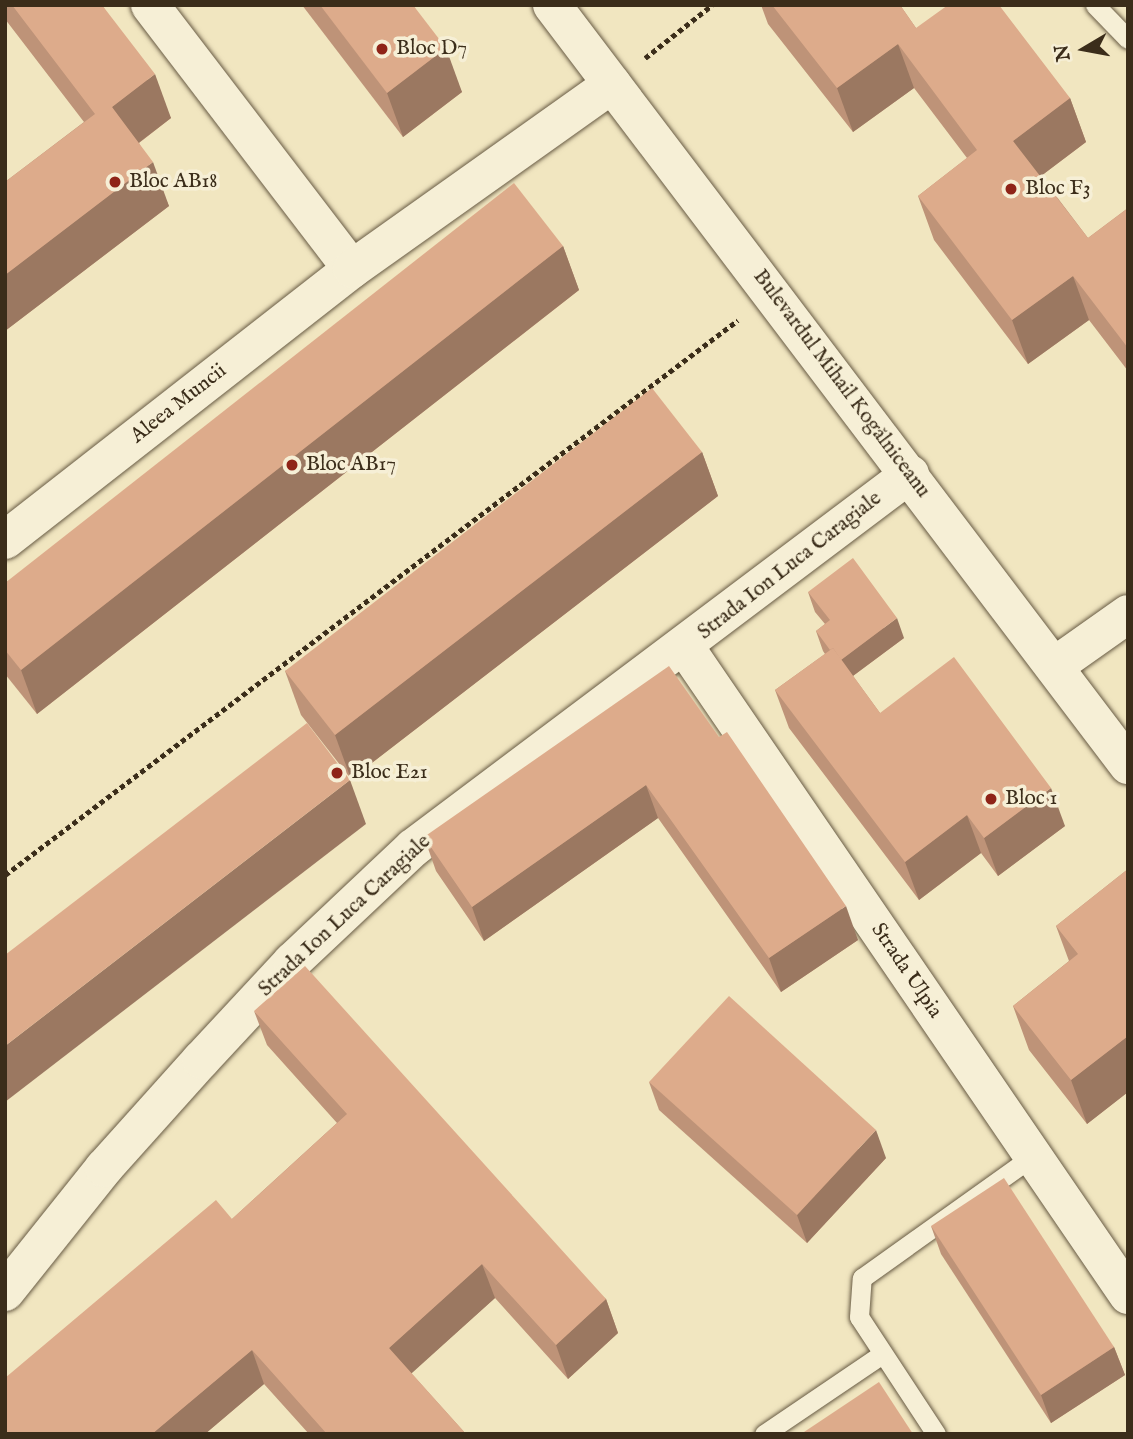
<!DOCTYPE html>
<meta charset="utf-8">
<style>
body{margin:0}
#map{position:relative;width:1133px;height:1439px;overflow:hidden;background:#f1e6c0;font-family:"IM FELL English",serif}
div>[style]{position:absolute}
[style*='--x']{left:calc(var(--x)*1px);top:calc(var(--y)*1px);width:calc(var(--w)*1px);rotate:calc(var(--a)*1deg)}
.path>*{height:4.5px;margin-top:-2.25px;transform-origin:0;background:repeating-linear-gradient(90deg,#3b2d1a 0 5px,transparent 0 8.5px)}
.roads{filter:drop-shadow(0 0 2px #685b44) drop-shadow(0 0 2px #685b44)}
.service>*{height:19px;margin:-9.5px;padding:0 9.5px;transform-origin:9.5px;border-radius:9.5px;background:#f6efd6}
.minor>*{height:38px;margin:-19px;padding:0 19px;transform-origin:19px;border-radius:19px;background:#f6efd6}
.tertiary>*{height:38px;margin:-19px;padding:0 19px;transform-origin:19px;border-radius:19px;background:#f6efd6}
.wall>*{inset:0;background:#be9378}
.shaded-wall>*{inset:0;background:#9b7861}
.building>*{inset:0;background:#ddab8b}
.dots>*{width:19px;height:19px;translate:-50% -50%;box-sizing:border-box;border:4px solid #f6efd6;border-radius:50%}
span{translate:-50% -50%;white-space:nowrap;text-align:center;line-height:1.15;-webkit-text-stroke:7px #f6efd6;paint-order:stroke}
.poi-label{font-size:21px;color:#3b2d1a}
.left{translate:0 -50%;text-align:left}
.street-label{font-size:21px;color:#3b2d1a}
.frame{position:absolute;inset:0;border:7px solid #3b2d1a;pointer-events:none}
.north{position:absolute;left:1049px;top:14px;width:70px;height:70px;-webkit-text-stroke:5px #f6efd6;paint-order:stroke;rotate:260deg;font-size:19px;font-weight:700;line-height:28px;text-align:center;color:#3b2d1a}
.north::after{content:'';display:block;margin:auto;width:24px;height:32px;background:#3b2d1a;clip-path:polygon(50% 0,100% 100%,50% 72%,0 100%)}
</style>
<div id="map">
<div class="path">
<div style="--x:645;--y:58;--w:85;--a:-38.3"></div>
<div style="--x:5;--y:875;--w:919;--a:-37.13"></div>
</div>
<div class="roads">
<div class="service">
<div style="--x:1095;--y:5;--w:47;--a:45.9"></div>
<div style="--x:764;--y:1434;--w:143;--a:-34.1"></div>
<div style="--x:936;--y:1434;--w:140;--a:-123.3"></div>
<div style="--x:859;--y:1317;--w:39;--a:-86"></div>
<div style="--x:862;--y:1278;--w:210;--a:-35.5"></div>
</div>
<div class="minor">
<div style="--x:150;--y:5;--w:332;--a:52.6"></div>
<div style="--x:5;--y:540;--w:440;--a:-38"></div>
<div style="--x:352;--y:269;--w:319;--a:-35.4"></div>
<div style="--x:685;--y:647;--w:785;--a:55.64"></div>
<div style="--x:1056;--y:665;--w:88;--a:-35.3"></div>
<div style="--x:5;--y:1292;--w:159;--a:-51.4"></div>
<div style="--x:104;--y:1168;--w:145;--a:-48.1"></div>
<div style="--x:201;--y:1060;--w:134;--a:-47.1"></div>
<div style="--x:292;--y:962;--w:166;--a:-43.3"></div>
<div style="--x:413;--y:848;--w:622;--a:-36.96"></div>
</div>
<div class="tertiary">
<div style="--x:552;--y:5;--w:954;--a:52.84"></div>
</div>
</div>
<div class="wall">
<div style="clip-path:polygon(5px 5px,102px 5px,171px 118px,139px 143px,169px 206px,5px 331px,5px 182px,84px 122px,5px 19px)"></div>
<div style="clip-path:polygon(302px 5px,413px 5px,462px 92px,403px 137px)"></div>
<div style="clip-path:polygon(761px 5px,900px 5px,916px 28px,1070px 98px,1086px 142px,1041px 176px,1088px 238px,1128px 208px,1128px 371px,1089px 320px,1028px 364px,934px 240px,918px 196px,967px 158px,914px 88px,853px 132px,768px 24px)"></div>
<div style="clip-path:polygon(563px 246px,579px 290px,37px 714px,5px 674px,5px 583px)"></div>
<div style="clip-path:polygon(702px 452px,718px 496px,351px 779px,301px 715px,285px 671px)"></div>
<div style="clip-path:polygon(808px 592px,904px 638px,853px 676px,880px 713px,1065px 826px,998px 876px,981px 853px,919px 900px,789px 728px,775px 690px,825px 654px,823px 651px,816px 631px,825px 624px,815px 612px)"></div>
<div style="clip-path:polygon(719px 737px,858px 940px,781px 992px,658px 818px,484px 941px,436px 871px,424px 837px)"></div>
<div style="clip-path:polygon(1128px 869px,1128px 1092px,1087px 1124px,1029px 1050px,1013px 1006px,1069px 961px,1056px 926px)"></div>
<div style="clip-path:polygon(254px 1011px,606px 1299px,618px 1333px,568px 1379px,495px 1298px,411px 1373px,466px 1434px,309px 1434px,264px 1384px,205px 1434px,5px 1434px,232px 1219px,337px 1123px,267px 1045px)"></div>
<div style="clip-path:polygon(649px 1082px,886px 1158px,807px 1243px,659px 1110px)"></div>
<div style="clip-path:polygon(931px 1226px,1114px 1347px,1125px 1375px,1051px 1423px,941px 1254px)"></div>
</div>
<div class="shaded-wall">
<div style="clip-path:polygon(898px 44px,914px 88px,853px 132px,837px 88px)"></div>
<div style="clip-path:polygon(446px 48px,462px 92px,403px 137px,387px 93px)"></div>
<div style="clip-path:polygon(155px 74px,171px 118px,128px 151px,112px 107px)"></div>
<div style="clip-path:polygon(1070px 98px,1086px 142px,1029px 185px,1013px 141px)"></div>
<div style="clip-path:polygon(153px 162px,169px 206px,5px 331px,5px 275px)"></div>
<div style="clip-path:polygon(563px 246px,579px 290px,37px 714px,21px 670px)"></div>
<div style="clip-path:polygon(1073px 276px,1089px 320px,1028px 364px,1012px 320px)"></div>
<div style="clip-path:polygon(702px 452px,718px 496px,351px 779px,335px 735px)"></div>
<div style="clip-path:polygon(897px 618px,904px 638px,846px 681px,838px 662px)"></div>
<div style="clip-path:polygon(350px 780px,366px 824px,5px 1102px,5px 1046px)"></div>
<div style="clip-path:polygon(646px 785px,658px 818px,484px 941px,472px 907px)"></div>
<div style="clip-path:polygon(1051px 788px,1065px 826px,998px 876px,984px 838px)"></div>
<div style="clip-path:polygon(967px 815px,981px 853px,919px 900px,905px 862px)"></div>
<div style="clip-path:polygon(846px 906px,858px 940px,781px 992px,769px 958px)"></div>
<div style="clip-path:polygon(1128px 1036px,1128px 1092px,1087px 1124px,1071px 1080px)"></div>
<div style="clip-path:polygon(876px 1130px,886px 1158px,807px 1243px,797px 1215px)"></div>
<div style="clip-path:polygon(482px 1264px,495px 1298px,402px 1382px,389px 1348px)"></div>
<div style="clip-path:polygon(606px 1299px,618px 1333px,568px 1379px,556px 1345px)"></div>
<div style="clip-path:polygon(1114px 1347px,1125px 1375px,1051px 1423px,1041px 1395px)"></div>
<div style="clip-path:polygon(252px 1350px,264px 1384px,205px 1434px,152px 1434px)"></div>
</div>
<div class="building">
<div style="clip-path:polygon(12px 5px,102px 5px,155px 74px,112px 107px,153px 162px,5px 275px,5px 182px,95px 114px)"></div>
<div style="clip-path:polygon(320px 5px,413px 5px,446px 48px,387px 93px)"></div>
<div style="clip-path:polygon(772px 5px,900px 5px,916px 28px,948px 5px,999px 5px,1070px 98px,1013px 141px,1088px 238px,1128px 208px,1128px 348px,1073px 276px,1012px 320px,918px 196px,977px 150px,898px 44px,837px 88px)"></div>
<div style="clip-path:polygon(514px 183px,563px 246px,21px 670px,5px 650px,5px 583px)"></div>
<div style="clip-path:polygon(652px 388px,702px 452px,335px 735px,285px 671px)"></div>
<div style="clip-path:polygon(853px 558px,897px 618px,841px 660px,833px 648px,830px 650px,816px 631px,830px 620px,808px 592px)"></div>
<div style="clip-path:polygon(833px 648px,880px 713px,954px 657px,1051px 788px,984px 838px,967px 815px,905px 862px,775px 690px)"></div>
<div style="clip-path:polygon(669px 666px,719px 737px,727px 732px,846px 906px,769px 958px,646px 785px,472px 907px,424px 837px)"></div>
<div style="clip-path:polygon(307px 723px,350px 780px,5px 1046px,5px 955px)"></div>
<div style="clip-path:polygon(1128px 869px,1128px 1036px,1071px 1080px,1013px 1006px,1078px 954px,1056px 926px)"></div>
<div style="clip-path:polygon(305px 966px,606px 1299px,556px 1345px,482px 1264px,389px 1348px,466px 1434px,327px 1434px,252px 1350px,152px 1434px,5px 1434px,5px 1378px,216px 1200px,232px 1219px,347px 1114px,254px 1011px)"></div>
<div style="clip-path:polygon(729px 996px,876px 1130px,797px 1215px,649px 1082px)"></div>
<div style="clip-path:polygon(1004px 1178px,1114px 1347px,1041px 1395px,931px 1226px)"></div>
<div style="clip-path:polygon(879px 1382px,913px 1434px,801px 1434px)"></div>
</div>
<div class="dots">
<div style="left:382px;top:49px;background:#8f2418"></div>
<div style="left:115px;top:182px;background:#8f2418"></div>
<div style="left:1011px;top:189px;background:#8f2418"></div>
<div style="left:292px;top:465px;background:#8f2418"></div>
<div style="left:337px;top:773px;background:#8f2418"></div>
<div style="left:991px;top:799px;background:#8f2418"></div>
</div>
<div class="poi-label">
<span class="left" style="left:396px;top:49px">Bloc D7</span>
<span class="left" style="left:129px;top:182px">Bloc AB18</span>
<span class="left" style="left:1025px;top:189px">Bloc F3</span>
<span class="left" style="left:306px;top:465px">Bloc AB17</span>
<span class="left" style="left:351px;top:773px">Bloc E21</span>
<span class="left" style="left:1005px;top:799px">Bloc 1</span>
</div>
<div class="street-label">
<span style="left:841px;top:384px;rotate:53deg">Bulevardul Mihail Kogălniceanu</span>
<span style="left:179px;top:404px;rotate:-38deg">Aleea Muncii</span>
<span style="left:790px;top:566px;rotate:-38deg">Strada Ion Luca Caragiale</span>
<span style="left:345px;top:916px;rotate:-43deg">Strada Ion Luca Caragiale</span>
<span style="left:906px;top:971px;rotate:56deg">Strada Ulpia</span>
</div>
<div class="frame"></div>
<div class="north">N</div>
</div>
